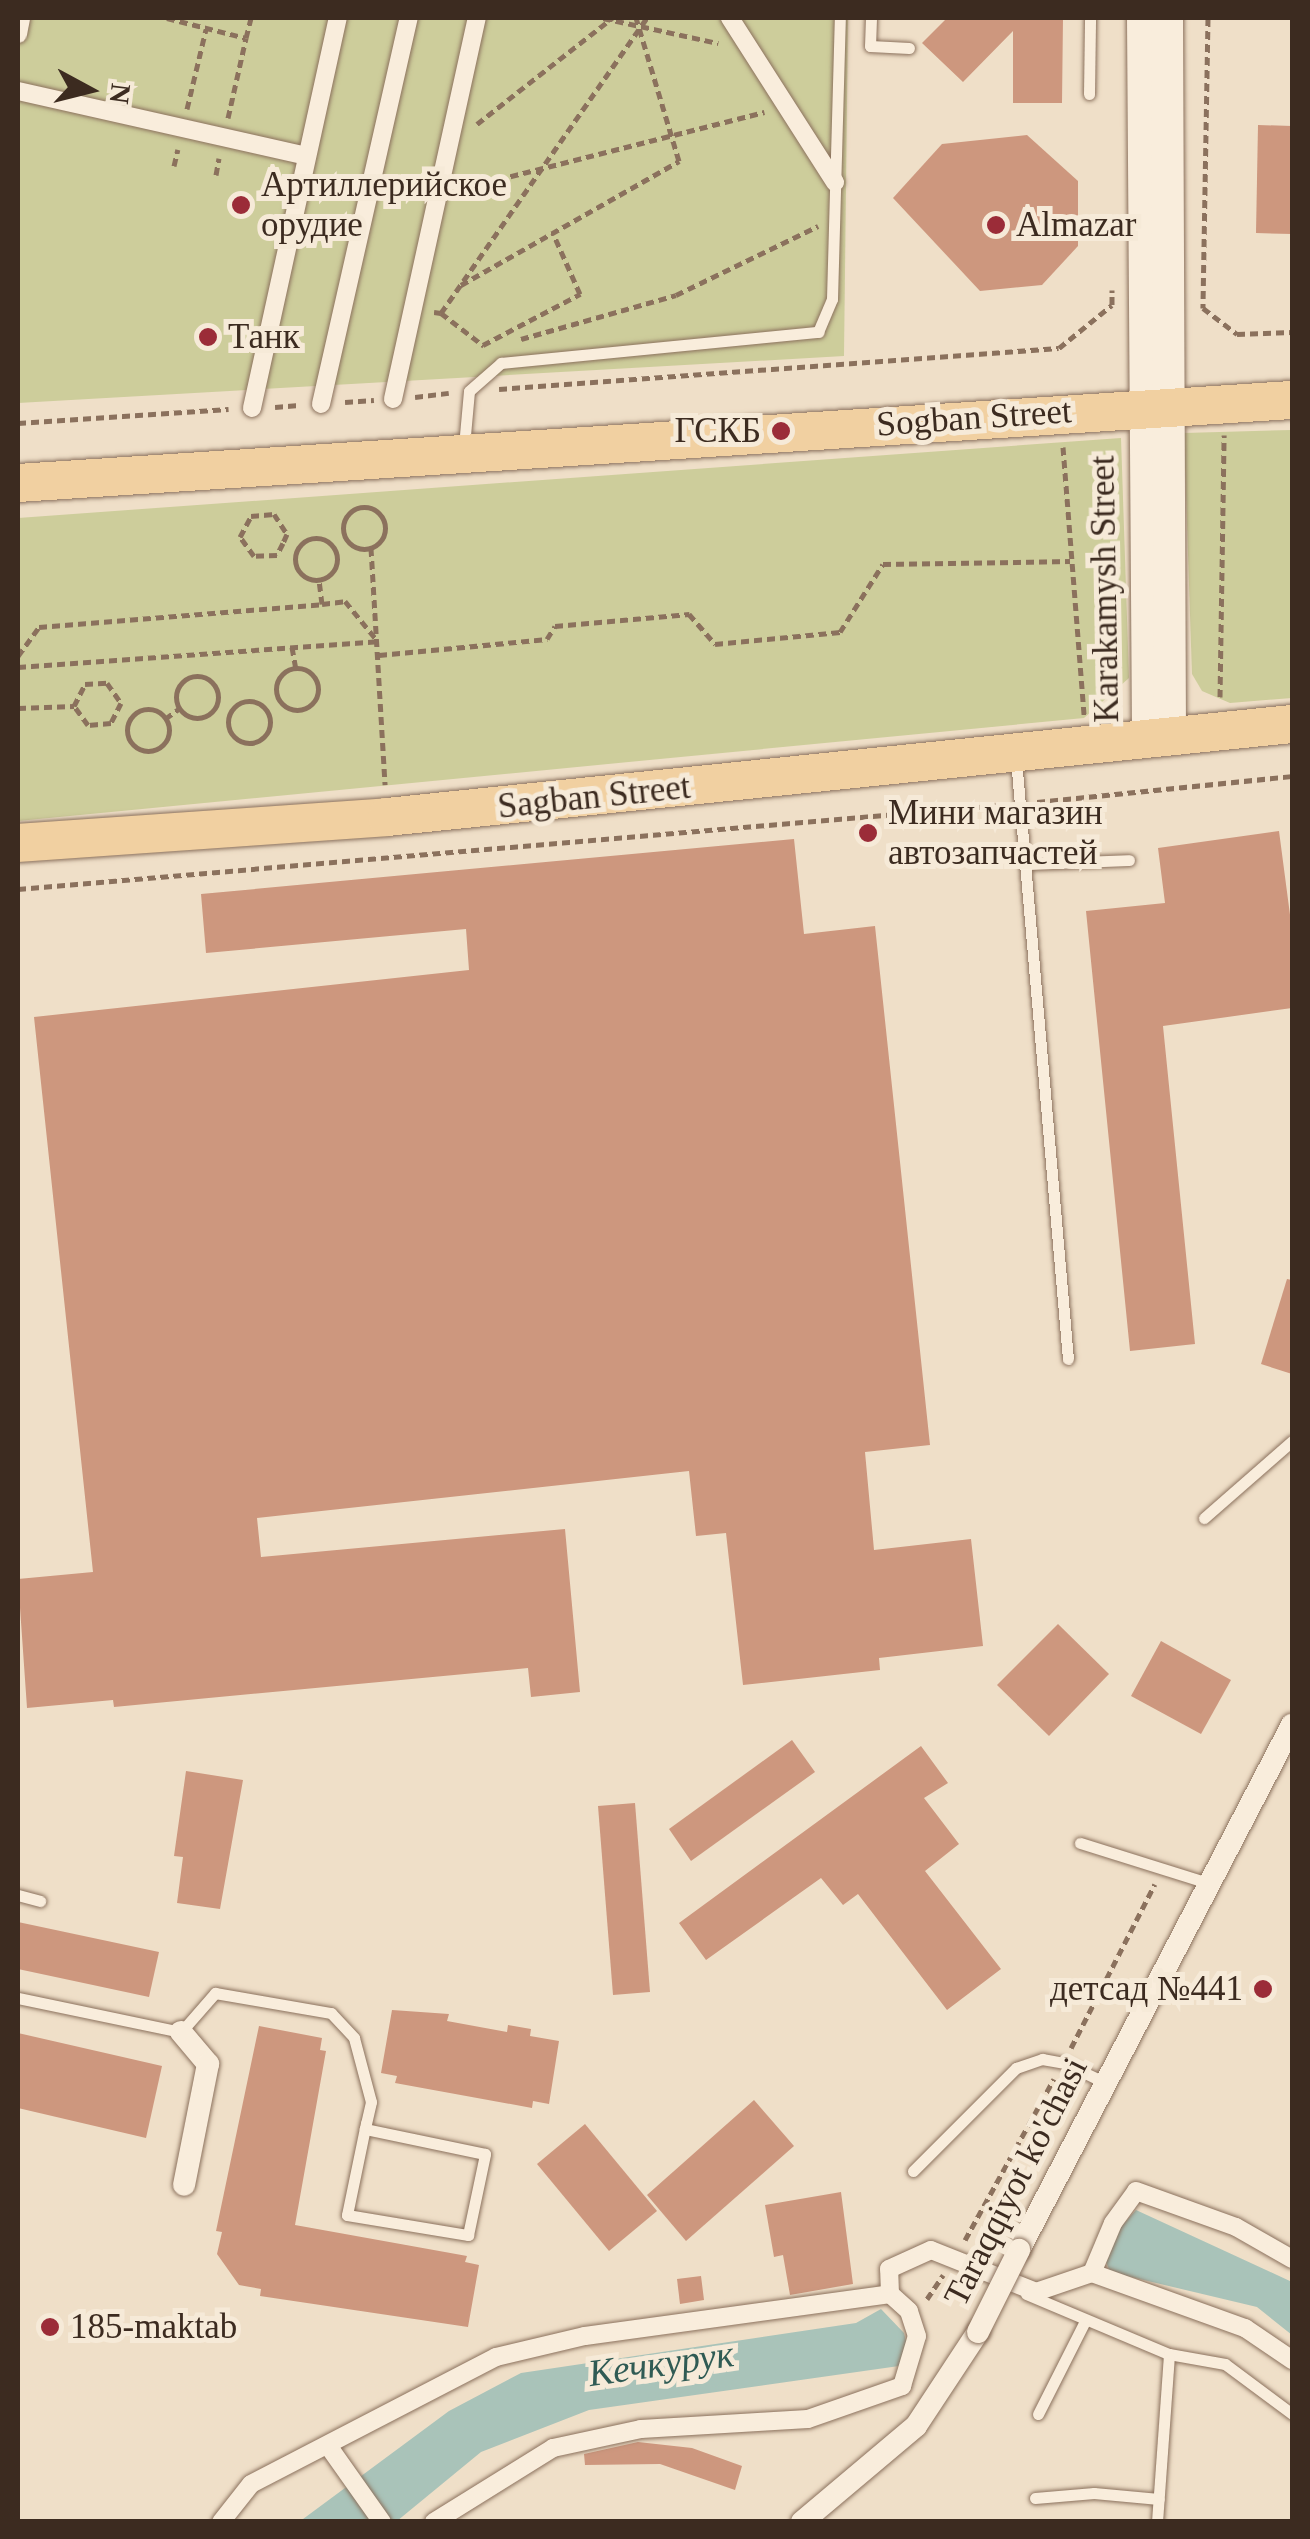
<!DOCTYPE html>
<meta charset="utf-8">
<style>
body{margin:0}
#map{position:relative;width:1310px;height:2539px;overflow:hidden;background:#efdfc8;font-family:Georgia,serif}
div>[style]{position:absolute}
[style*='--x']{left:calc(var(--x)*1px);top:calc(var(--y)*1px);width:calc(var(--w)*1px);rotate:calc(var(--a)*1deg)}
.green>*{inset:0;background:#cdcd9b}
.water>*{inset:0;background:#a9c3b9}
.building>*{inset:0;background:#cd977e}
.path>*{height:5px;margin-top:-2.5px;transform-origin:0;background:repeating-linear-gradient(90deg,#8b715d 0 8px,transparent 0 13px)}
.path>.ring{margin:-2.5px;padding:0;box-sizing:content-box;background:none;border:5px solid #8b715d;border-radius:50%}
.roads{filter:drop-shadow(0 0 2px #8b715d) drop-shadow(0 0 2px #8b715d)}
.service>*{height:11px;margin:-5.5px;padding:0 5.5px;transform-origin:5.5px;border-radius:5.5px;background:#f9eddc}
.pedestrian>*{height:18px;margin:-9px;padding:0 9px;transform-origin:9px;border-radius:9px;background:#f9eddc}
.minor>*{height:22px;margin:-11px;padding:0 11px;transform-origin:11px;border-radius:11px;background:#f9eddc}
.secondary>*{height:32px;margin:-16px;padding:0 16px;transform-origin:16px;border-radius:16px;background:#f9eddc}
.primary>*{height:38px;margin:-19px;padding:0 19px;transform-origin:19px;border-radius:19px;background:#f1d0a1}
.bridges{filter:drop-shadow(0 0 2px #8b715d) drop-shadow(0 0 2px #8b715d)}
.minor-bridge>*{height:22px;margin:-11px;padding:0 11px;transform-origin:11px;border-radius:11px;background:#f9eddc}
.dots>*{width:28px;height:28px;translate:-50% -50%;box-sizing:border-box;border:5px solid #f6ead8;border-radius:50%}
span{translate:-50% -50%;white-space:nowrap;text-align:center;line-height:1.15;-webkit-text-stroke:10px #f6ead8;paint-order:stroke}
.poi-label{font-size:35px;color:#3c2b20}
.left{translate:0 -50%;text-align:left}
.right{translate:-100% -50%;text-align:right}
.street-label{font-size:35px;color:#3c2b20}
.water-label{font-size:38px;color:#305b54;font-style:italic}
.frame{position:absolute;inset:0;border:20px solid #3c2b20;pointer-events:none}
.north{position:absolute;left:40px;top:40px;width:100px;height:100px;-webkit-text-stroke:8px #f6ead8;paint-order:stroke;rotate:97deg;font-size:28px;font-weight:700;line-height:40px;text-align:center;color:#3c2b20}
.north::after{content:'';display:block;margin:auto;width:35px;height:45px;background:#3c2b20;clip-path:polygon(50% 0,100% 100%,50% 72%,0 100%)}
</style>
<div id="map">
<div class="green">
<div style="clip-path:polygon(18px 18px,848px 18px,844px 356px,18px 403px)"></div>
<div style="clip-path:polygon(1292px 430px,1292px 698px,1230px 703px,1202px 691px,1192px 674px,1184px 433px)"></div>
<div style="clip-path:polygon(1121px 438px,1129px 678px,1084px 718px,18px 821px,18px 518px)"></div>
</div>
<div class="water">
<div style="clip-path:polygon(1136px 2210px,1292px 2282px,1292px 2335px,1257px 2307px,1110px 2272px,1101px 2249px)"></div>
<div style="clip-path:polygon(881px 2309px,904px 2333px,907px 2345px,899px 2366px,589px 2410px,481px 2452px,397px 2521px,299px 2522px,449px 2411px,521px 2373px,856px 2323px)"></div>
</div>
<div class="building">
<div style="clip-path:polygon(947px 18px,1063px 18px,1062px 103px,1013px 103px,1013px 31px,963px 82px,922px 43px)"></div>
<div style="clip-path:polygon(1258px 125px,1292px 126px,1292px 234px,1256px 233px)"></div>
<div style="clip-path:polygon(1027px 135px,1078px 181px,1078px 246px,1042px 285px,980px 291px,893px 198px,942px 144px)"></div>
<div style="clip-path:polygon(1279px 831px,1292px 930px,1292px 1008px,1163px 1026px,1195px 1344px,1130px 1351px,1086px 911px,1165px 903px,1158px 848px)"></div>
<div style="clip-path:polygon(794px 839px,804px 934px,875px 926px,930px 1445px,865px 1452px,874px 1550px,971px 1539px,983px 1646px,879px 1658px,880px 1670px,743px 1685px,726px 1533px,696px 1536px,689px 1471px,257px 1518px,261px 1557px,565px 1529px,580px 1692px,531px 1697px,528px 1668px,114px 1707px,113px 1700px,27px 1708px,18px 1579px,93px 1572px,34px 1017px,469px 970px,466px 929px,206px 953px,201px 894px)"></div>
<div style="clip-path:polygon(1287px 1279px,1292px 1280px,1292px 1374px,1261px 1364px)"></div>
<div style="clip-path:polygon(1058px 1624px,1109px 1674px,1049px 1736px,997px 1685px)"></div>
<div style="clip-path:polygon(1161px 1641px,1231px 1680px,1201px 1734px,1131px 1696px)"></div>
<div style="clip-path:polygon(792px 1740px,815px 1772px,691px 1861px,669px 1829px)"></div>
<div style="clip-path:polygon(921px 1746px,948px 1783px,924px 1798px,959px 1844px,925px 1871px,1001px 1969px,947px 2010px,858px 1894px,843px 1905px,821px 1878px,706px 1960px,679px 1923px)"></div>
<div style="clip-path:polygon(186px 1771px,243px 1780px,220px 1909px,177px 1903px,183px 1857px,174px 1856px)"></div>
<div style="clip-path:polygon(635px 1803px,650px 1992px,613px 1995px,598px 1806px)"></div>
<div style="clip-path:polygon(18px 1922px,159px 1952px,149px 1997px,18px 1969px)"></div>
<div style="clip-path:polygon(392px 2010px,449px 2014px,447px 2021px,507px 2032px,508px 2025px,531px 2029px,530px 2036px,559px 2041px,549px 2104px,533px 2101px,532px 2108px,395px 2083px,397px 2076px,381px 2073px)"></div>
<div style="clip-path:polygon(259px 2026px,322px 2038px,320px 2050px,326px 2051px,295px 2225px,467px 2256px,465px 2262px,479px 2265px,468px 2327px,260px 2296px,261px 2289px,239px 2285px,217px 2254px,222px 2232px,216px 2231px)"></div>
<div style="clip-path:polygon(18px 2033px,162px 2066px,146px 2138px,18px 2108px)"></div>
<div style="clip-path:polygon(754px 2100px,794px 2146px,686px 2241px,647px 2195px)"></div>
<div style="clip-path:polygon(585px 2124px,657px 2211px,609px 2251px,537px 2164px)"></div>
<div style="clip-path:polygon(841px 2192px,853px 2284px,790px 2295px,783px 2255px,774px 2257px,765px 2205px)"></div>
<div style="clip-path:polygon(701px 2276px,704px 2300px,680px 2304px,677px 2279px)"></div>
<div style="clip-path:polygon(638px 2442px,692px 2448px,742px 2466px,735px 2490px,660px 2464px,585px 2465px,584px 2454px)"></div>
</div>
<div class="path">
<div style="--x:167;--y:18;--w:81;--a:14.2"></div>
<div style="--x:246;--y:38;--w:21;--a:-76"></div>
<div style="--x:603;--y:18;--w:118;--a:12.3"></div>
<div style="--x:1208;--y:18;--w:290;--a:91"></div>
<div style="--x:1203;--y:308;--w:43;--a:37.4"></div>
<div style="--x:1237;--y:334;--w:55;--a:-2.1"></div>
<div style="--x:187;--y:109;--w:82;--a:-76.6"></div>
<div style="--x:228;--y:118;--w:82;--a:-77.3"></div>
<div style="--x:477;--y:124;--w:172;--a:-38.1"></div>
<div style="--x:174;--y:166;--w:17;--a:-77"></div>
<div style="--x:216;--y:175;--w:17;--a:-80"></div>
<div style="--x:460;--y:189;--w:314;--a:-14.2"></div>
<div style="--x:461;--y:285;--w:251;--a:-29.6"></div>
<div style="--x:679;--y:161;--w:149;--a:-106.7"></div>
<div style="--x:434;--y:312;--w:7;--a:8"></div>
<div style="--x:441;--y:313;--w:360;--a:-55.1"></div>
<div style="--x:441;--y:313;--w:54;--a:37.5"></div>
<div style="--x:521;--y:339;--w:161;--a:-15.8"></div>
<div style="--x:676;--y:295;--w:158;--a:-25.9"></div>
<div style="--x:483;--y:345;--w:110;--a:-27.7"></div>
<div style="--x:580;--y:294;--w:67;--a:-113.9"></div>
<div style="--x:499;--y:389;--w:561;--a:-4.19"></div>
<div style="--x:1059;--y:348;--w:68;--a:-39.1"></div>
<div style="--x:1112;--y:305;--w:15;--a:-90"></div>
<div style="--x:415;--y:397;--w:34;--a:-7"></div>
<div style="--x:345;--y:402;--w:29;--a:-4"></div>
<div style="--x:275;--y:407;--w:24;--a:-5"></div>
<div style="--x:18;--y:423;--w:211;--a:-3.8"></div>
<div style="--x:1063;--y:447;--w:269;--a:85.5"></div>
<div class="ring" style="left:343px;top:507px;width:37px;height:37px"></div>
<div style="--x:274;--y:514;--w:24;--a:57"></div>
<div style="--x:287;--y:534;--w:10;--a:114"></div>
<div style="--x:283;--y:543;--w:13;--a:117"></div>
<div style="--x:277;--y:555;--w:23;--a:178"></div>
<div style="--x:254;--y:556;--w:24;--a:-126"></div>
<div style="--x:240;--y:537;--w:24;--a:-62"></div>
<div style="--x:251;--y:516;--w:23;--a:-5"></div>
<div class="ring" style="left:295px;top:538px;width:37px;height:37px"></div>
<div style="--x:371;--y:548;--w:237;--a:86.6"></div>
<div style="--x:322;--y:604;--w:23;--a:-7"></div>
<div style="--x:345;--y:601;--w:49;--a:50.8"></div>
<div style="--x:292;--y:647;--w:22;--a:80"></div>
<div style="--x:379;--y:655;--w:169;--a:-5.4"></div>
<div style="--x:547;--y:639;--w:15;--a:-58"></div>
<div style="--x:555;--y:626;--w:135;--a:-5.1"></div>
<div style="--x:689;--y:614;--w:40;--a:49"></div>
<div style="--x:715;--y:644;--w:126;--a:-5.5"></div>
<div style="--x:840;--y:632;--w:80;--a:-57.7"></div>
<div style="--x:883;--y:564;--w:187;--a:-0.9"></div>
<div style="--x:18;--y:656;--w:36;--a:-54"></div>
<div style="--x:39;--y:627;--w:284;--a:-4.6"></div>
<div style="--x:322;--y:604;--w:25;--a:-97"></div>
<div style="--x:18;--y:667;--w:361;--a:-4.1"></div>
<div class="ring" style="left:276px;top:668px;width:37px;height:37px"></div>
<div class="ring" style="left:176px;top:676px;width:37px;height:37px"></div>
<div style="--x:107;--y:683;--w:24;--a:55"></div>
<div style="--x:121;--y:703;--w:22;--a:117"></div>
<div style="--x:111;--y:723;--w:23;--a:175"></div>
<div style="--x:88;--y:725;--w:24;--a:-126"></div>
<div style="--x:74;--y:706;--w:25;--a:-63"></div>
<div style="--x:85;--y:684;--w:22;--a:-3"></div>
<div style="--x:1220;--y:697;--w:262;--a:-89.1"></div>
<div class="ring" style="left:228px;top:701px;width:37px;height:37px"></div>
<div style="--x:18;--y:708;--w:56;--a:-2"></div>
<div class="ring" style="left:127px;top:709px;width:37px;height:37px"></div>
<div style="--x:165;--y:719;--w:19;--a:-36"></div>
<div style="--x:1037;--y:802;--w:256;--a:-5.8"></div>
<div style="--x:18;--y:889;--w:987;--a:-4.88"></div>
<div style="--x:1071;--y:2048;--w:184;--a:-62.9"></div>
<div style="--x:965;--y:2240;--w:184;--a:-61.1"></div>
<div style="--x:927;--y:2299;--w:29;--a:-56"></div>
</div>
<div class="roads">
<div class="service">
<div style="--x:871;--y:18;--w:28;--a:92"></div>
<div style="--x:870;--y:46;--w:39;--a:3"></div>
<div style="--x:1089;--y:94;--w:76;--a:-89.2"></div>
<div style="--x:464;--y:446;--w:55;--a:-84.8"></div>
<div style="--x:469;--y:391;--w:43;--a:-41.2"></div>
<div style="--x:501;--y:363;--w:319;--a:-5.6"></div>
<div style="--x:818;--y:332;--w:36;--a:-67"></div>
<div style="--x:832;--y:299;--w:281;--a:-88.4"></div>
<div style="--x:1016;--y:759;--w:602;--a:85.05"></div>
<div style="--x:1027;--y:864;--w:102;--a:-2.2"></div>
<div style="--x:1204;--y:1518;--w:117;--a:-41.2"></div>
<div style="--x:1080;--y:1843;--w:137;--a:17.4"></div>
<div style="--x:18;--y:1895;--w:23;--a:15"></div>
<div style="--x:18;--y:1998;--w:167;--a:11.8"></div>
<div style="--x:181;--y:2032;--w:52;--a:-48.9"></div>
<div style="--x:215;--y:1993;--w:118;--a:9.8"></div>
<div style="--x:331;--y:2013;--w:34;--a:47"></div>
<div style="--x:354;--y:2038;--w:66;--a:75.1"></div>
<div style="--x:371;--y:2102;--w:22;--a:103"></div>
<div style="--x:366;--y:2123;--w:94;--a:101.7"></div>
<div style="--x:347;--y:2215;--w:123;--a:9.4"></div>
<div style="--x:468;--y:2235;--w:83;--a:-78.1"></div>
<div style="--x:485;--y:2154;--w:123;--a:-168.2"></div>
<div style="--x:913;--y:2171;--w:146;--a:-45"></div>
<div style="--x:1016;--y:2068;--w:28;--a:-19"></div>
<div style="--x:1042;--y:2059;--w:22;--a:10"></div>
<div style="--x:1064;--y:2063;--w:47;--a:25.5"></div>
<div style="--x:1026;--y:2294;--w:155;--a:22.8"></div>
<div style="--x:1169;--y:2354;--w:57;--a:10.1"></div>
<div style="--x:1225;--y:2364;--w:84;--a:36.7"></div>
<div style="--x:1038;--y:2414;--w:104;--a:-63.2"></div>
<div style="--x:1035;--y:2498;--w:59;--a:-4.8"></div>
<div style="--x:1094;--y:2493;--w:65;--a:5.3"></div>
<div style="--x:1157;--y:2522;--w:168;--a:-85.9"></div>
</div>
<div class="pedestrian">
<div style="--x:730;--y:18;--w:195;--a:57.4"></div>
<div style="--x:18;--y:34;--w:16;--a:-79"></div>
<div style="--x:18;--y:91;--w:295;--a:12.7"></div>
<div style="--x:393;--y:399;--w:390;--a:-77.6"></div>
<div style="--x:321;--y:404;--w:396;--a:-77.2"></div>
<div style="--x:252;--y:408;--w:399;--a:-77.6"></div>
<div style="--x:1092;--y:2273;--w:163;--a:19.8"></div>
<div style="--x:1245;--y:2328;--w:57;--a:34.2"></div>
<div style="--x:329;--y:2447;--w:92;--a:54.8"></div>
<div style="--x:221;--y:2522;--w:48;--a:-51.7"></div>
<div style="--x:251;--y:2484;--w:276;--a:-27.4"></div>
<div style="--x:496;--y:2357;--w:91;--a:-13.3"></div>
<div style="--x:585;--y:2336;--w:308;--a:-7.8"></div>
<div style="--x:890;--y:2294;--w:25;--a:-92"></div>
<div style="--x:889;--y:2269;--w:46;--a:-24.3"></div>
<div style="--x:931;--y:2250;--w:113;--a:21.8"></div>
<div style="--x:1036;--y:2292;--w:59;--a:-18.7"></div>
<div style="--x:1092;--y:2273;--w:54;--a:-67.2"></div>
<div style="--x:1113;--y:2223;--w:39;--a:-54"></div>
<div style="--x:1136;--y:2191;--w:106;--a:19.8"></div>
<div style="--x:1236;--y:2227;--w:64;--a:29.7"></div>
<div style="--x:434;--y:2522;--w:140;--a:-31.9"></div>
<div style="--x:553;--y:2448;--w:90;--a:-12.2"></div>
<div style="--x:641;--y:2429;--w:167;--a:-3.4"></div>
<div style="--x:808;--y:2419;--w:100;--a:-19.3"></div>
<div style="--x:902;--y:2386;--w:52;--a:-73.3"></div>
<div style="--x:917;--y:2336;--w:26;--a:-108"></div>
<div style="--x:909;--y:2311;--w:25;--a:-138"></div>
</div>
<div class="minor">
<div style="--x:181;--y:2032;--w:42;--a:49.8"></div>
<div style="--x:208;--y:2064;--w:123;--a:101.2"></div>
<div style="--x:1019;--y:2250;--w:592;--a:-62.53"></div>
<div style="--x:802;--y:2522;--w:149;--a:-40.1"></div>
<div style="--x:916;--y:2426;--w:113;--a:-56.6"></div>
</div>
<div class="secondary">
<div style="--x:1143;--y:18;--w:722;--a:89.6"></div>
<div style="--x:1167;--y:18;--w:720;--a:89.76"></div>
</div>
<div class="primary">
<div style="--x:18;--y:483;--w:1277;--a:-3.73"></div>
<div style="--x:18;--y:843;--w:370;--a:-4"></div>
<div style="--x:387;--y:817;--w:910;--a:-5.87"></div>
</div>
</div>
<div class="bridges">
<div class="minor-bridge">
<div style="--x:978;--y:2332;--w:92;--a:-63.4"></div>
</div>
</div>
<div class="dots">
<div style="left:241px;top:205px;background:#9b2c38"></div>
<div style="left:996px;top:225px;background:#9b2c38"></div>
<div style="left:208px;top:337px;background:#9b2c38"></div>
<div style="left:781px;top:431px;background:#9b2c38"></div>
<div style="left:868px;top:833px;background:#9b2c38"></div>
<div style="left:1263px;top:1989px;background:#9b2c38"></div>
<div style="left:50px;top:2327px;background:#9b2c38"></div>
</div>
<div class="poi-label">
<span class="left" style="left:261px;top:205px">Артиллерийское<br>орудие</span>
<span class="left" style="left:1016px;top:225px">Almazar</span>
<span class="left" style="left:228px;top:337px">Танк</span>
<span class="right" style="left:761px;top:431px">ГСКБ</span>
<span class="left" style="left:888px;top:833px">Мини магазин<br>автозапчастей</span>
<span class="right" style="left:1243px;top:1989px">детсад №441</span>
<span class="left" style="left:70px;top:2327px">185-maktab</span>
</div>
<div class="street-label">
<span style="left:974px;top:418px;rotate:-4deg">Sogban Street</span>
<span style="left:1105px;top:589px;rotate:-91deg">Karakamysh Street</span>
<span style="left:594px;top:797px;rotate:-6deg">Sagban Street</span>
<span style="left:1016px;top:2182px;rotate:-63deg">Taraqqiyot ko'chasi</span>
</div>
<div class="water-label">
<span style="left:661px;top:2364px;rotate:-8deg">Кечкурук</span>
</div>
<div class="frame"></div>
<div class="north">N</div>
</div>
